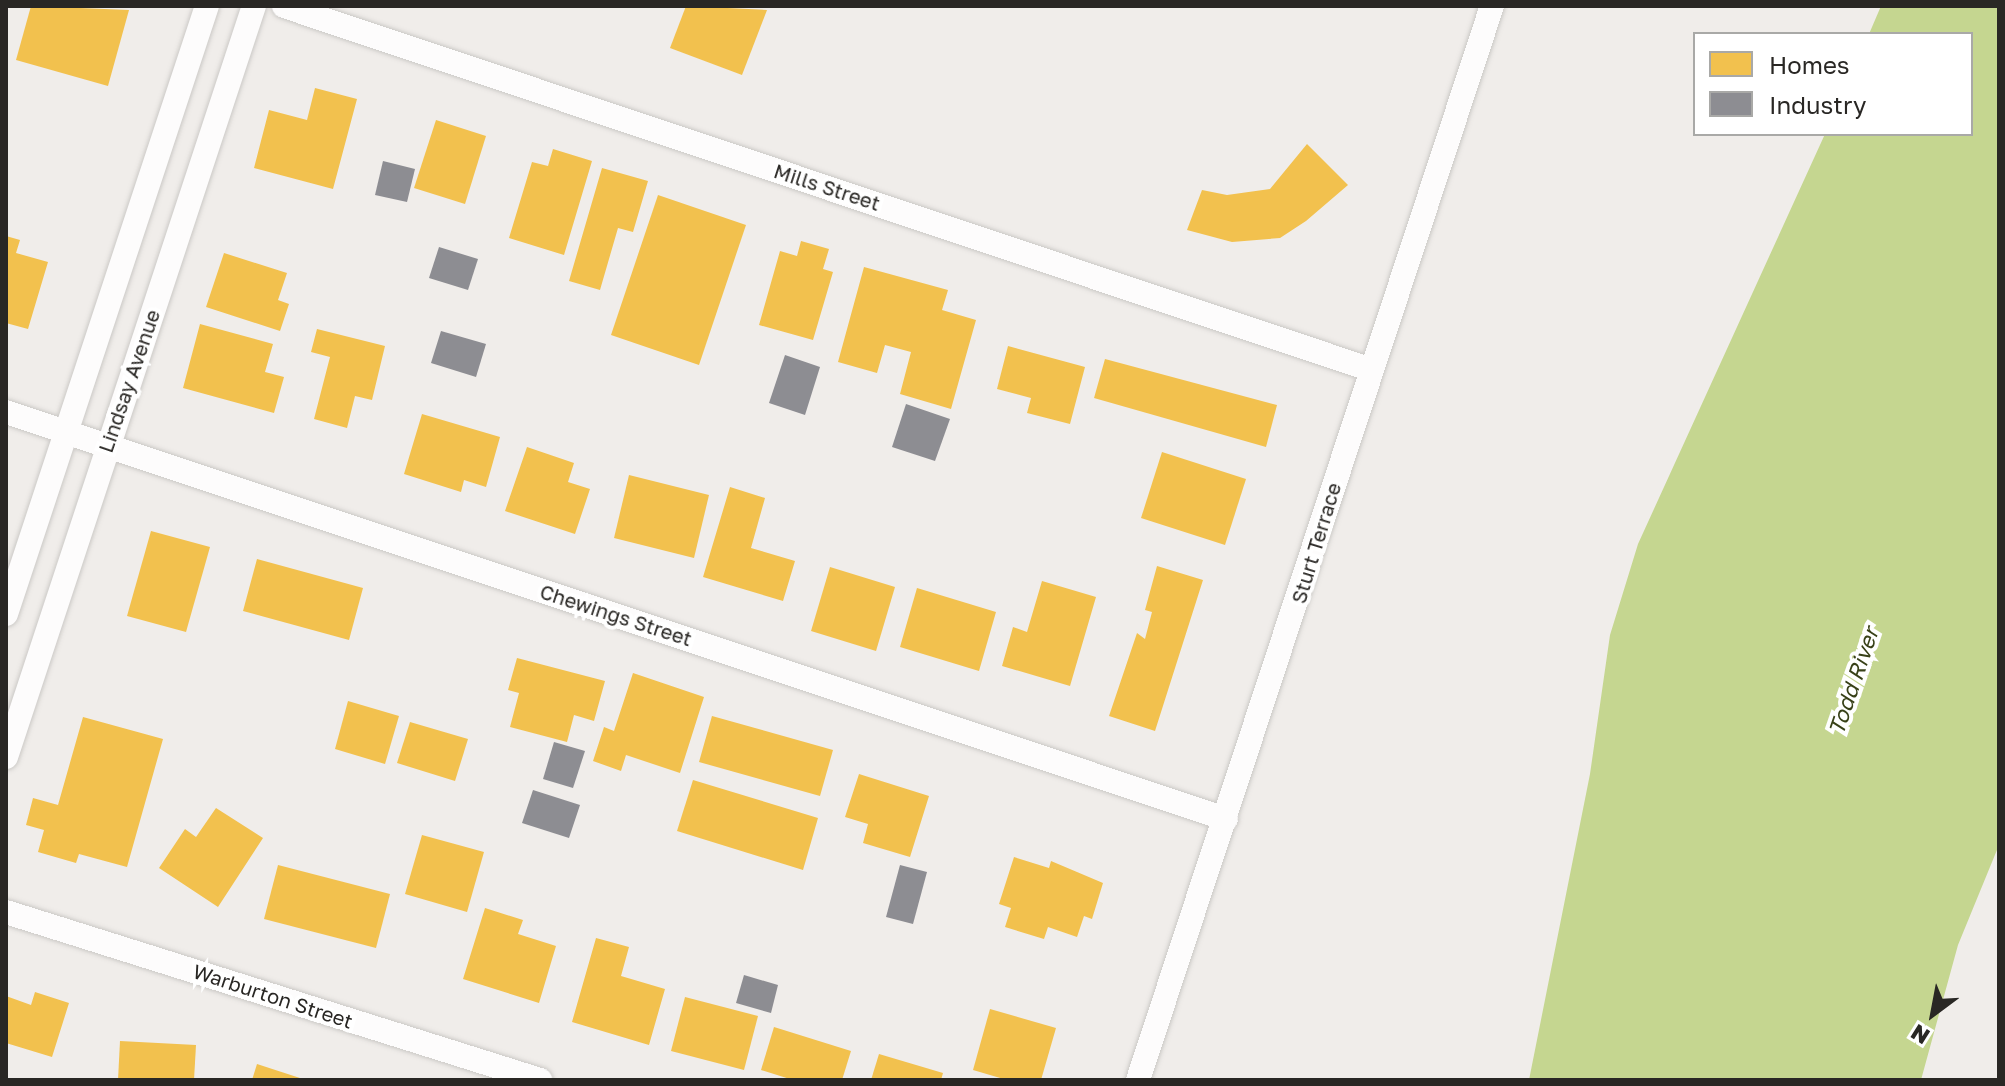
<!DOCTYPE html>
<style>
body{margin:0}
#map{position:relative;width:2005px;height:1086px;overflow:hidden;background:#f0edea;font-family:"Golos Text",sans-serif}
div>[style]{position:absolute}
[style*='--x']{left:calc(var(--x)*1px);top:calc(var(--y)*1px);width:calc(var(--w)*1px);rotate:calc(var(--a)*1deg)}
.water>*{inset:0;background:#c5d690}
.homes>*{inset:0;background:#f2c14e}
.industry>*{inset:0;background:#8d8d92}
.roads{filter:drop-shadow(0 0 2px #cbc9c6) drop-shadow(0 0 2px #cbc9c6)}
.street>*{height:24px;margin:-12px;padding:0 12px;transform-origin:12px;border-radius:12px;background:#fdfcfc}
span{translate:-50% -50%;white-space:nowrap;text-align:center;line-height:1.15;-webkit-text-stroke:8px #fff;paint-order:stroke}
.street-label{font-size:20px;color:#292724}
.water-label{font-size:22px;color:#384118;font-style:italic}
.frame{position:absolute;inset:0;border:8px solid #292724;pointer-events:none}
.legend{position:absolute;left:1693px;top:32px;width:280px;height:104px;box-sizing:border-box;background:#fff;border:2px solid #a9a9a7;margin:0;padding:10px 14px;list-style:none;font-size:24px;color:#292724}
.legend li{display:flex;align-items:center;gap:16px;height:40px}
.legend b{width:40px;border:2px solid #a9a9a7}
.north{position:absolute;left:1893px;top:974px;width:80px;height:80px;-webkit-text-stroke:6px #fff;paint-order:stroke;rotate:212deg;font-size:22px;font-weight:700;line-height:32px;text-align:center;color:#292724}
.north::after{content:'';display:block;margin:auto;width:28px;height:36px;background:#292724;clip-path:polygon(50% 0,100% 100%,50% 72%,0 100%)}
</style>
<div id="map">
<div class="water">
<div style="clip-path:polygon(1881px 6px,1999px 6px,1999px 845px,1958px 945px,1921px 1080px,1529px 1080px,1590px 774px,1610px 635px,1638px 544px,1825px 134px,1971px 134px,1971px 34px,1869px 34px)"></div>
</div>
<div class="homes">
<div style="clip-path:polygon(31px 6px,129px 10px,108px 86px,16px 60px)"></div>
<div style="clip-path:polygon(686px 6px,767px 10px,742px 75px,670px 48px)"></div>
<div style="clip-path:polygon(315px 88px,357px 99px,333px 189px,254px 168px,269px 110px,307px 120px)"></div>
<div style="clip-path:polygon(436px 120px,486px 136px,465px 204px,414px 188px)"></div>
<div style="clip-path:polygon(1307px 144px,1348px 185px,1306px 221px,1280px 238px,1232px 242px,1187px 230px,1202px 190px,1227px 195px,1270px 189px)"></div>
<div style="clip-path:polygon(553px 149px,592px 161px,564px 255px,509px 238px,532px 162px,548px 166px)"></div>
<div style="clip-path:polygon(602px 168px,648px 181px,633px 232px,618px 228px,600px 290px,569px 281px)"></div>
<div style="clip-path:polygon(658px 195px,746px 225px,699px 365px,611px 335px)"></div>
<div style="clip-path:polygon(6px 236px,20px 240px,16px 253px,48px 262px,28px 329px,6px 323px)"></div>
<div style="clip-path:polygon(801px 241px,829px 249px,823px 269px,833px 272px,813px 340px,759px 325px,780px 251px,797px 256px)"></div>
<div style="clip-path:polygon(224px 253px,287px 273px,278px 300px,289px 304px,280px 331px,206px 307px)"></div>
<div style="clip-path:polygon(864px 267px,948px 290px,942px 310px,976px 320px,951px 409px,900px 394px,911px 352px,885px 345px,877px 373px,838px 362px)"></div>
<div style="clip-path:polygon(200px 324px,273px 344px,265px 372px,284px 377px,274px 413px,183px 388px)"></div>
<div style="clip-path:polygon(317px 329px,385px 346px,372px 400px,355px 396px,347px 428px,314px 419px,330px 357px,311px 352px)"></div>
<div style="clip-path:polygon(1008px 346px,1085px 367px,1070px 424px,1027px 413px,1031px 398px,997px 389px)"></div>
<div style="clip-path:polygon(1105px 359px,1277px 405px,1266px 447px,1094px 398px)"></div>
<div style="clip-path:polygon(422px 414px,500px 437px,486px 487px,464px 480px,461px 492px,404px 474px)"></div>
<div style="clip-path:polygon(527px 447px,574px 463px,568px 482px,590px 489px,575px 534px,505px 511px)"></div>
<div style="clip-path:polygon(1162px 452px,1246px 479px,1225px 545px,1141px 518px)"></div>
<div style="clip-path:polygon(629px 475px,709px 495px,694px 558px,614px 538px)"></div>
<div style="clip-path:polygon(730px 487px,765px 498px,751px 548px,795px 561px,783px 601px,703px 577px)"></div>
<div style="clip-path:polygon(151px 531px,210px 547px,186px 632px,127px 616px)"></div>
<div style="clip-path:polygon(257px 559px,363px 588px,349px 640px,243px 611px)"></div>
<div style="clip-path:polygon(1157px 566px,1203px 580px,1155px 731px,1109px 716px,1137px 633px,1145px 639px,1152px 612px,1145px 610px)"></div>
<div style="clip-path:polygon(830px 567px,895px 587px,876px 651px,811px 631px)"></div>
<div style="clip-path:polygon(1042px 581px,1096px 597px,1070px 686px,1002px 666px,1013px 627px,1027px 632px)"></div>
<div style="clip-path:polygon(917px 588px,996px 612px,979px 671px,900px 647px)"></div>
<div style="clip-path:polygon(517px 658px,605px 681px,594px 721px,574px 715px,567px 742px,510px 727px,519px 693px,508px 690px)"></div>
<div style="clip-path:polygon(633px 673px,704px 697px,680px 773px,626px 755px,621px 771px,593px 761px,604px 727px,614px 731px)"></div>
<div style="clip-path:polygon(348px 701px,399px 716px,385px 764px,335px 749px)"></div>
<div style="clip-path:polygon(712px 716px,833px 750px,820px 796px,699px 762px)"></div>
<div style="clip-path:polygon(83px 717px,163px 739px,127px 867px,79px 854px,76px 863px,38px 852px,44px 830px,26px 825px,33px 798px,58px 805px)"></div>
<div style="clip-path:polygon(410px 722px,468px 739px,455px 781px,397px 763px)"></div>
<div style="clip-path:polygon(859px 774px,929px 796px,910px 857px,863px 843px,868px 824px,845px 817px)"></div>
<div style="clip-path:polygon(693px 780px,818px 818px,803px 870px,677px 831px)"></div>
<div style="clip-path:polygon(216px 808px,263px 838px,218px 907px,159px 868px,185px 829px,196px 837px)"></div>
<div style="clip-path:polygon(422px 835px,484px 852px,467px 912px,405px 894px)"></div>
<div style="clip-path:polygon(1014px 857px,1049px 868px,1051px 861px,1103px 883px,1092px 919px,1084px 916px,1077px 937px,1048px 927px,1044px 939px,1005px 927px,1011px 908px,999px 904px)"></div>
<div style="clip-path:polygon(278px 865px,390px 894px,376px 948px,264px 919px)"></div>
<div style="clip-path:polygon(485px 908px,523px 920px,518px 934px,556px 946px,539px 1003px,463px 979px)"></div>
<div style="clip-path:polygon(596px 938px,629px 947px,621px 976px,665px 989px,649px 1045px,572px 1022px)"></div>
<div style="clip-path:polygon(35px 992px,69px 1003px,52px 1057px,6px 1043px,6px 996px,31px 1005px)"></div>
<div style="clip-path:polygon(685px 997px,758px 1016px,744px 1070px,671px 1051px)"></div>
<div style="clip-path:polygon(990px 1009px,1056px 1028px,1041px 1080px,1007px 1080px,973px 1070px)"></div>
<div style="clip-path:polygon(774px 1027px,851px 1051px,842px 1080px,793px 1080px,761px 1070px)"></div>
<div style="clip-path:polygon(120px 1041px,196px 1045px,194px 1080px,118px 1080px)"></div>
<div style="clip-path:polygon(879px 1054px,943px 1073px,941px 1080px,871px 1080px)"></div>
<div style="clip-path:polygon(257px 1064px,303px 1079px,303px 1080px,252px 1080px)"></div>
</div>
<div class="industry">
<div style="clip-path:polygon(383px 161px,415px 169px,407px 202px,375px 195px)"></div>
<div style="clip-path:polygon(439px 247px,478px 259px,468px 290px,429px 278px)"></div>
<div style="clip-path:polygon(441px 331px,486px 344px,476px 377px,431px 363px)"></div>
<div style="clip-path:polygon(785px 355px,820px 367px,805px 415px,769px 403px)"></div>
<div style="clip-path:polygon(906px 404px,950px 419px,935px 461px,892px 447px)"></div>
<div style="clip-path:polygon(554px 742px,585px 751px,573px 788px,543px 779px)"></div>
<div style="clip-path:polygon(533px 790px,580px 805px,569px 838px,522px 823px)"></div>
<div style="clip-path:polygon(900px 865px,927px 872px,913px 924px,886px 917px)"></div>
<div style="clip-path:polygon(744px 975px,778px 985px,771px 1013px,736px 1003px)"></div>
</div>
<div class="roads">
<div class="street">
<div style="--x:284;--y:6;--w:1144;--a:18.5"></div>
<div style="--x:6;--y:412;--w:1286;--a:18.45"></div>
<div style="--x:6;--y:614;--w:640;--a:-71.71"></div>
<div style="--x:6;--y:757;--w:791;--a:-71.73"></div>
<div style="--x:6;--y:912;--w:560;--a:17.46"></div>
<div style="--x:1138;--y:1080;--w:1131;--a:-71.76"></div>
</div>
</div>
<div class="street-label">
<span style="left:827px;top:187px;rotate:18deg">Mills Street</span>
<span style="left:129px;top:381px;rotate:-71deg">Lindsay Avenue</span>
<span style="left:1316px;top:543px;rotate:-73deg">Sturt Terrace</span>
<span style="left:616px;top:615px;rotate:18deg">Chewings Street</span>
<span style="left:273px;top:996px;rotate:18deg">Warburton Street</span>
</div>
<div class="water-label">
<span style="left:1853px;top:681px;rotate:-71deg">Todd River</span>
</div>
<div class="frame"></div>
<ul class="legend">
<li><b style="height:22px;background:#f2c14e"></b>Homes</li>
<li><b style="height:22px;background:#8d8d92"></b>Industry</li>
</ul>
<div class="north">N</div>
</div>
